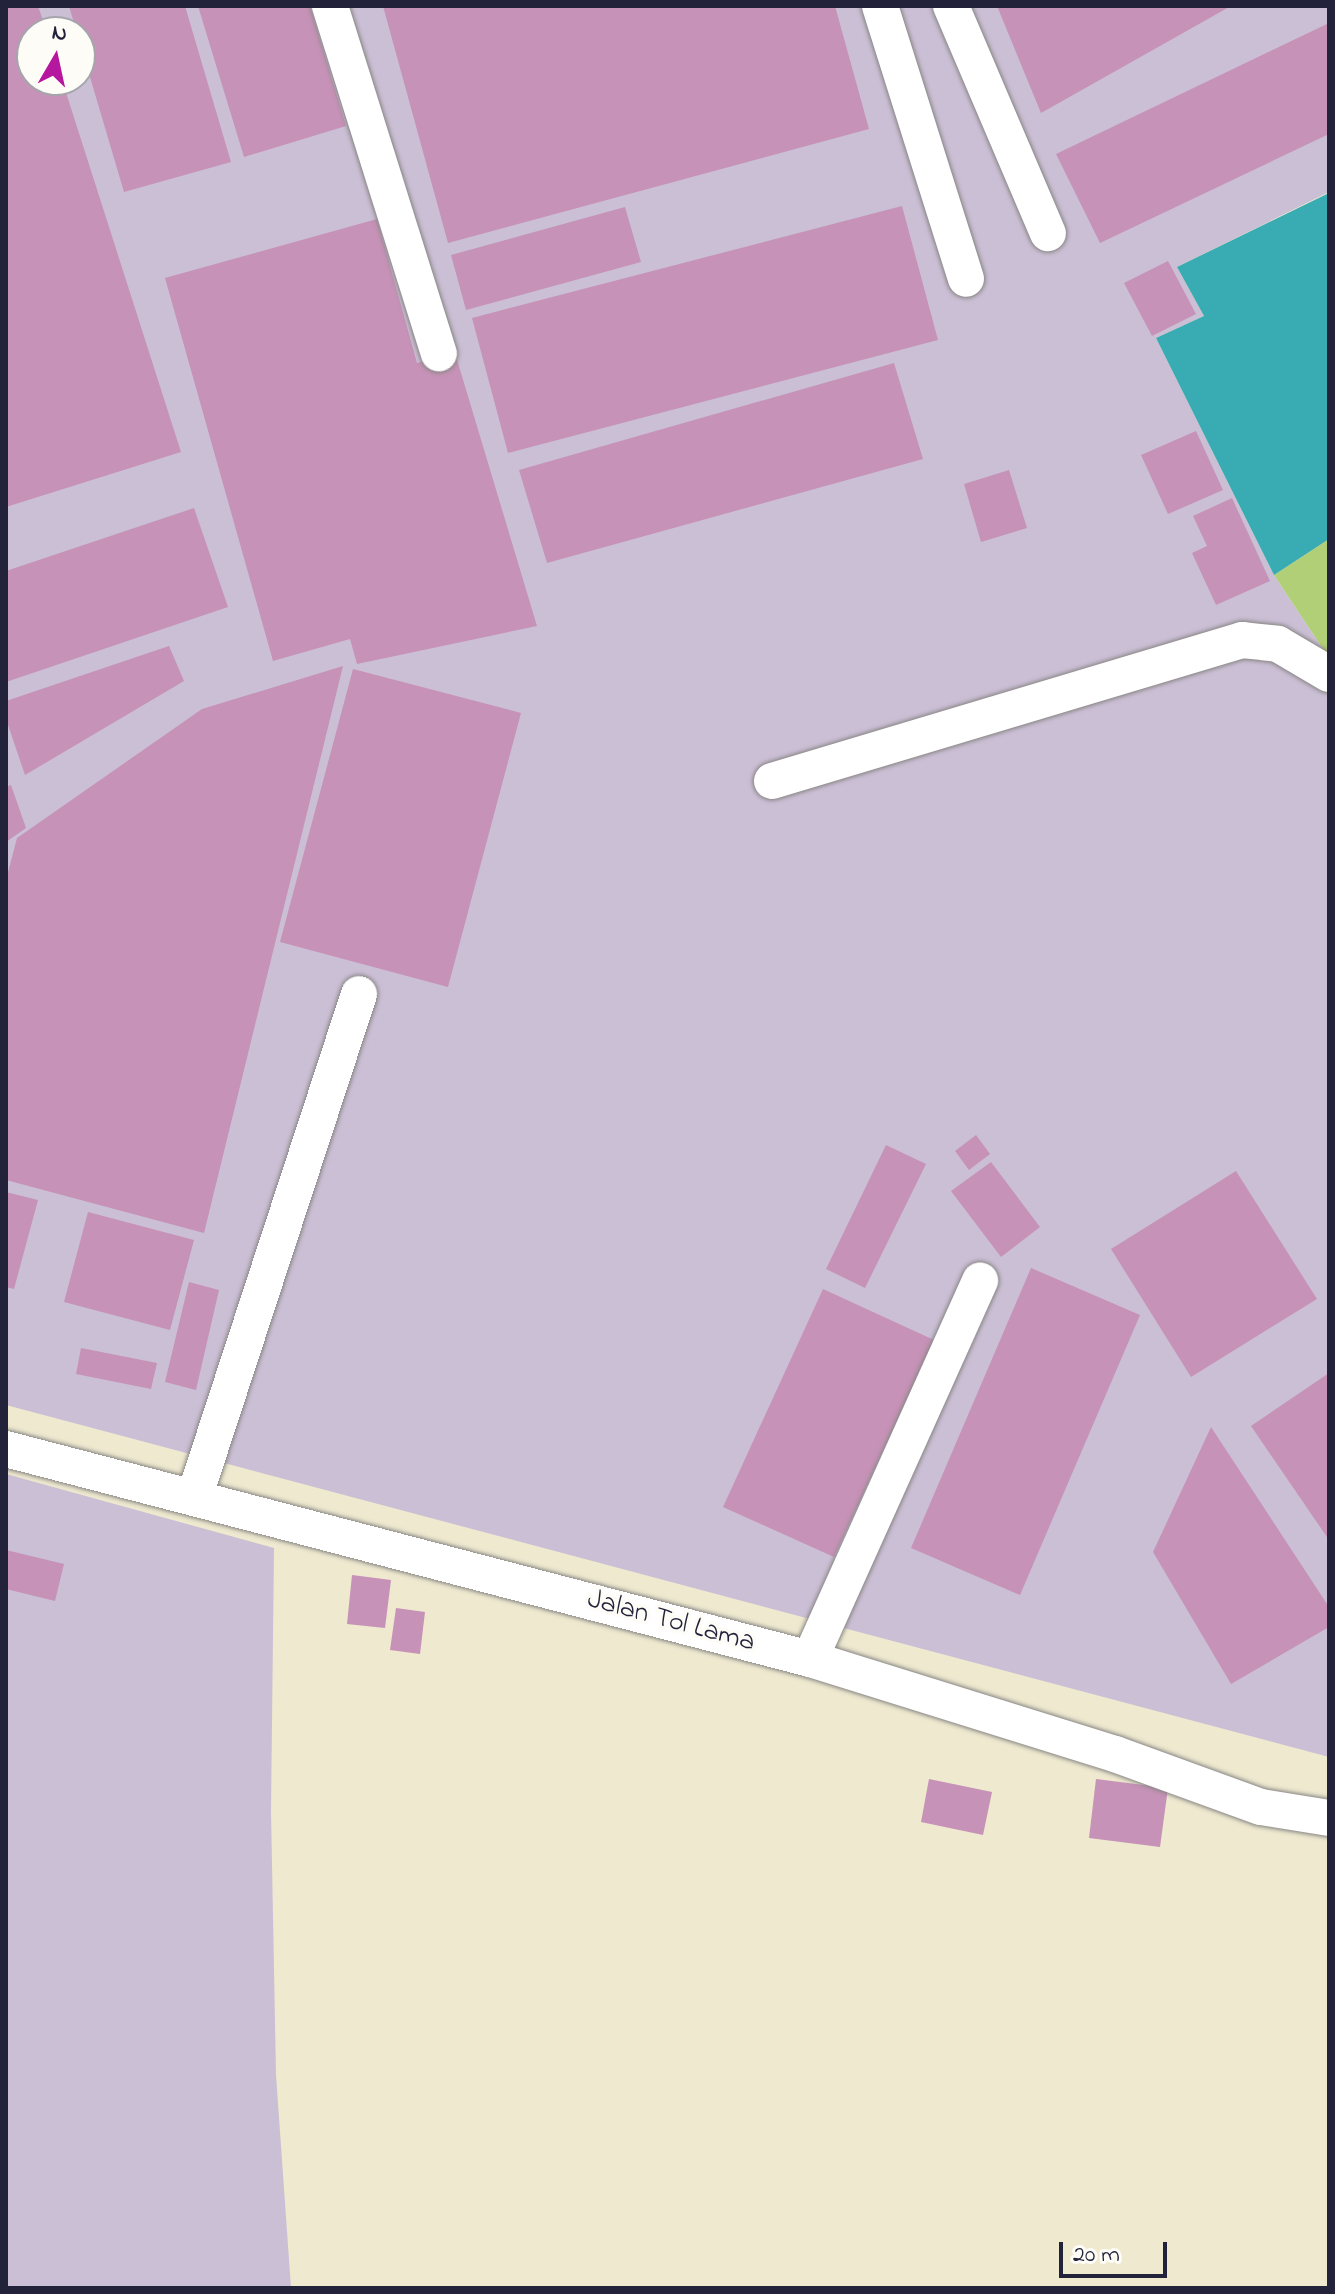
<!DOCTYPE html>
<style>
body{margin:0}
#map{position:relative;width:1335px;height:2294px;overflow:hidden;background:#eee9cf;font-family:"Indie Flower",sans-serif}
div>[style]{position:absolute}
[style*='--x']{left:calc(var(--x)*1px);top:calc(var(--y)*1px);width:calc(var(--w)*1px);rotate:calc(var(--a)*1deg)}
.industrial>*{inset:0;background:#cbbfd5}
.green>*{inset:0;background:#b1cf77}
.water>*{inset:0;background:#39abb3}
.building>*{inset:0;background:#c692b7}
.roads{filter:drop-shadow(0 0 2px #888685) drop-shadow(0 0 2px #888685)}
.minor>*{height:36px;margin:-18px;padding:0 18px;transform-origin:18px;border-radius:18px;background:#fff}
span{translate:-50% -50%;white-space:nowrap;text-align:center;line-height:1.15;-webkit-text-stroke:7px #fdfcf7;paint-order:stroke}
.street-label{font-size:28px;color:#22223b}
.frame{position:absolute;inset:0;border:8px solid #22223b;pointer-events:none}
.north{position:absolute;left:16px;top:16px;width:80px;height:80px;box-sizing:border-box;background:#fdfcf7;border:2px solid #a5a5ac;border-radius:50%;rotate:9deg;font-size:22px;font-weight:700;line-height:32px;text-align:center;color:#22223b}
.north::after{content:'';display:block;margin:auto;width:28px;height:36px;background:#b5179e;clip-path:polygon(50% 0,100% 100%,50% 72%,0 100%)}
.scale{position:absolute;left:1059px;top:2242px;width:108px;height:36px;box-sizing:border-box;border:4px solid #22223b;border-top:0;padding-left:10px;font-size:24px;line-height:28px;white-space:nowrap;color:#22223b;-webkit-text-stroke:6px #fdfcf7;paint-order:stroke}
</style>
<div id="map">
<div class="industrial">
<div style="clip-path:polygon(evenodd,6px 6px,1329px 6px,1329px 192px,1177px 267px,1204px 316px,1156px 338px,1274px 575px,1329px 658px,1329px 1757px,6px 1405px,6px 6px,32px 32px,80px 32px,80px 80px,32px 80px,32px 32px)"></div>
<div style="clip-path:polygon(6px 1474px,274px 1548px,271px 1811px,276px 2075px,291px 2288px,6px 2288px)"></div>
</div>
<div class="green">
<div style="clip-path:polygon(1329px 539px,1329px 658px,1274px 575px)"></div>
</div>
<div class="water">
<div style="clip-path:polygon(1329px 193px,1329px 539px,1274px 575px,1156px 338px,1204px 316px,1177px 267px)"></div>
</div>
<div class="building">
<div style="clip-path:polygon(6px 6px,38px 6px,47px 32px,32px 32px,32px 80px,62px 80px,181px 452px,6px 507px)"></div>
<div style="clip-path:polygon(69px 6px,185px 6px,231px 162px,124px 192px)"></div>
<div style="clip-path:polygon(198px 6px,310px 6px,346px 126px,244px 157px)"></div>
<div style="clip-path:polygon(383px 6px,835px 6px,869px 129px,448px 243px)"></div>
<div style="clip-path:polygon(997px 6px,1231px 6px,1041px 113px)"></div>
<div style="clip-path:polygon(1329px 23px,1329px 134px,1100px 243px,1056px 154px)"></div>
<div style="clip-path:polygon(902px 206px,938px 340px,508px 453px,472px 318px)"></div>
<div style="clip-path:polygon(625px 207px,641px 262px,466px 310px,451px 255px)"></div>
<div style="clip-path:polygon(377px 219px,417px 363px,455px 353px,537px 626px,357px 664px,350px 639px,273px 661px,165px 278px)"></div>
<div style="clip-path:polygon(1168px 261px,1196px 314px,1152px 336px,1124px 283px)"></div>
<div style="clip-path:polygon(894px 363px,923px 459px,547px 563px,519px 470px)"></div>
<div style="clip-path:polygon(1196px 431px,1223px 490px,1168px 514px,1141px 455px)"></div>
<div style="clip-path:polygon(1009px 470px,1027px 528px,981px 542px,964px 484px)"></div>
<div style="clip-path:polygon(1232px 498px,1270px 581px,1216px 605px,1192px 553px,1207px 546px,1193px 516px)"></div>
<div style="clip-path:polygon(194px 508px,228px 607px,6px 682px,6px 571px)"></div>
<div style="clip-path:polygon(169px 646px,184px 681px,25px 775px,6px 719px,6px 701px)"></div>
<div style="clip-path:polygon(343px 666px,204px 1233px,6px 1180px,6px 880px,17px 838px,202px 709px)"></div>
<div style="clip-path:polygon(353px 669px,521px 713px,448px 987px,280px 942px)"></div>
<div style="clip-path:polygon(11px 785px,26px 828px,6px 842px,6px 787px)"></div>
<div style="clip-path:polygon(976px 1135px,990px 1154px,969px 1170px,955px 1151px)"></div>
<div style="clip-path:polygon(886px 1145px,926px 1164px,865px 1288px,826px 1269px)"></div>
<div style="clip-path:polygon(991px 1162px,1040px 1227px,1001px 1257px,951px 1191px)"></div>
<div style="clip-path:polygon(1236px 1171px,1317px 1299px,1191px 1377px,1111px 1249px)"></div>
<div style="clip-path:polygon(6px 1192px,38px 1200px,14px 1289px,6px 1287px)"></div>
<div style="clip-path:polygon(88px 1212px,194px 1240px,170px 1330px,64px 1302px)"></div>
<div style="clip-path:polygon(1031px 1268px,1140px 1315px,1020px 1595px,911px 1548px)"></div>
<div style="clip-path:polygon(189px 1282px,219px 1290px,196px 1390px,165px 1382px)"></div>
<div style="clip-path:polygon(823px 1289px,934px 1340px,834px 1557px,723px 1507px)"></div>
<div style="clip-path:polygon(81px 1348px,157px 1363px,151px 1389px,76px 1374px)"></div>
<div style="clip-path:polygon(1329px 1373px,1329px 1540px,1251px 1426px)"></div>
<div style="clip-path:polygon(1211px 1427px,1329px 1607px,1329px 1627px,1231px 1684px,1153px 1552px)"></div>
<div style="clip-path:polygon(6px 1550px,64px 1564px,55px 1601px,6px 1589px)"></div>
<div style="clip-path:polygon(352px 1575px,391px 1580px,385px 1628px,347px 1624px)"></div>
<div style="clip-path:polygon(396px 1608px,425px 1612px,420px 1654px,390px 1650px)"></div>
<div style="clip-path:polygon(929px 1779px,992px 1792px,983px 1835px,921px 1822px)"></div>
<div style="clip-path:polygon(1096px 1779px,1168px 1788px,1160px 1847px,1089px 1838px)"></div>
</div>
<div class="roads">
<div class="minor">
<div style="--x:330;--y:6;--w:364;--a:72.6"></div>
<div style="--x:880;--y:6;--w:286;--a:72.5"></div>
<div style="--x:951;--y:6;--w:247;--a:66.9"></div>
<div style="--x:772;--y:781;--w:491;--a:-16.7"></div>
<div style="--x:1242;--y:640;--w:36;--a:6"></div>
<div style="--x:1278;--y:644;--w:59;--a:30.5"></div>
<div style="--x:6;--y:1449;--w:831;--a:14.64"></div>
<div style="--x:810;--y:1659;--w:319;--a:17.3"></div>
<div style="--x:1115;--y:1754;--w:155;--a:20"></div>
<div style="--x:1261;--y:1807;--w:69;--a:9.2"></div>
<div style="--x:195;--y:1495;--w:527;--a:-71.87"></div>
<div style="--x:810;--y:1659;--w:415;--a:-65.8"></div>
</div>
</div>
<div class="street-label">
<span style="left:671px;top:1622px;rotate:15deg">Jalan Tol Lama</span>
</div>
<div class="frame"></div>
<div class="north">N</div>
<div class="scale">20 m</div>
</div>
